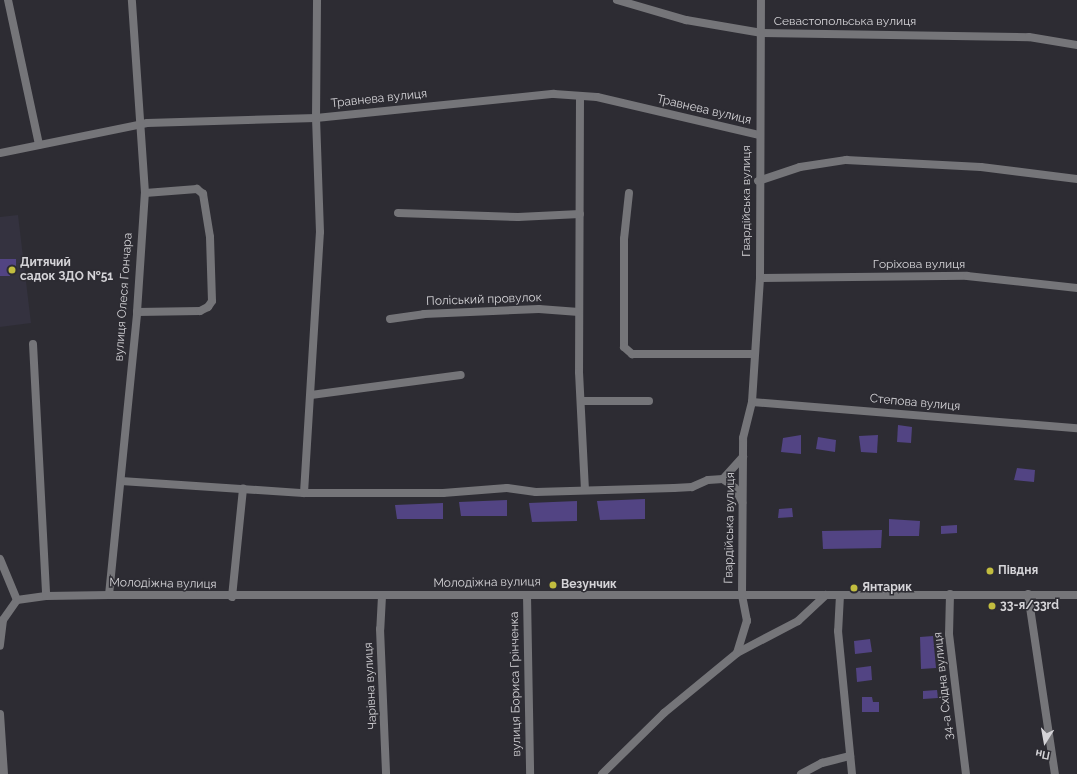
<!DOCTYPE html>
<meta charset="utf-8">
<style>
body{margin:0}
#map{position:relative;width:1077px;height:774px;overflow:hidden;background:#2d2c33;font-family:Raleway,sans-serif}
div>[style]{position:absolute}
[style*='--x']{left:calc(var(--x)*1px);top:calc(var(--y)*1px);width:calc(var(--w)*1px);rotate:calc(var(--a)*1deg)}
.built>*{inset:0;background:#34323f}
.building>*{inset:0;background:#524483}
.minor>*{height:8px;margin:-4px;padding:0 4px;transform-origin:4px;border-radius:4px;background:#757579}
.dots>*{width:11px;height:11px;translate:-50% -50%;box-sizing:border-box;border:2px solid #2d2c33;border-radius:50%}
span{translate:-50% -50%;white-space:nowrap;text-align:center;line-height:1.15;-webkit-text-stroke:3px #2d2c33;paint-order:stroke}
.street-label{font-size:12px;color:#d5d4d8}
.poi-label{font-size:12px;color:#d5d4d8;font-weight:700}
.left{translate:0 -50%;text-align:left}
.north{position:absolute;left:1025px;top:722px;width:40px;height:40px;-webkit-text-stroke:3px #2d2c33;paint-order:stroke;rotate:191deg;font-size:11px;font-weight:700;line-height:16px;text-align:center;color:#d5d4d8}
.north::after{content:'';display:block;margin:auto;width:14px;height:18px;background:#d5d4d8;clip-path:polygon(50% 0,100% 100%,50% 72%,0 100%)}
</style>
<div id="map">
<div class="built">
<div style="clip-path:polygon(18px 215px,31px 323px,0 327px,0 217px)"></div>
</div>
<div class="building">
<div style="clip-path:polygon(0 259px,16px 259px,16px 272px,10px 272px,10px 276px,0 276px)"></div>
<div style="clip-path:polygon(898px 425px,912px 427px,911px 443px,897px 442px)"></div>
<div style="clip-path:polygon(801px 435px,801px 454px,781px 452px,783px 438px)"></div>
<div style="clip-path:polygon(878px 435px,877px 453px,861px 452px,859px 436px)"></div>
<div style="clip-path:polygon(818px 437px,836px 440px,835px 452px,816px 449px)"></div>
<div style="clip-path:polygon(1017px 468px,1035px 470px,1034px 482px,1014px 480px)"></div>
<div style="clip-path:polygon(645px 499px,645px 519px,600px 520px,597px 501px)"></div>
<div style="clip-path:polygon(507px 500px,507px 516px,461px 516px,459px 502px)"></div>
<div style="clip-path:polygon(577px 501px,577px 521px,532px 522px,529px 503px)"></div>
<div style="clip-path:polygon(443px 503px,443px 519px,397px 519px,395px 505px)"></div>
<div style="clip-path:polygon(792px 508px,793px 517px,778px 518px,779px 509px)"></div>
<div style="clip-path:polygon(889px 519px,920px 521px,919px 536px,889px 536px)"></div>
<div style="clip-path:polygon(957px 525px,957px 533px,941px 534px,941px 526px)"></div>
<div style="clip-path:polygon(882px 530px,881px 548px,823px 549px,822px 531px)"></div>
<div style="clip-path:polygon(933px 636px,936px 668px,921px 669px,920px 637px)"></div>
<div style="clip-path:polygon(870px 639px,872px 652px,855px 654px,854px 641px)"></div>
<div style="clip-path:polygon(871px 666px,872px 680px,857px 682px,856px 668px)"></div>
<div style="clip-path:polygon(937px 690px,938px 698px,923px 699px,923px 691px)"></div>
<div style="clip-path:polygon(862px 697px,872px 697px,873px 702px,879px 702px,879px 712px,862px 712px)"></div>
</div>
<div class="minor">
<div style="--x:8;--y:0;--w:148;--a:77.9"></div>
<div style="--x:617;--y:0;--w:72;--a:16.2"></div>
<div style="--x:686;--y:20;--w:77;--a:9.7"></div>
<div style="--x:762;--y:33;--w:267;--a:0.9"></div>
<div style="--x:1029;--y:37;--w:49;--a:9.5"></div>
<div style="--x:580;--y:96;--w:276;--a:90.2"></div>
<div style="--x:579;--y:372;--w:118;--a:87.1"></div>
<div style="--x:0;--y:153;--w:150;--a:-11.5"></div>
<div style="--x:147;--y:123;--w:169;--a:-1.7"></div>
<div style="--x:316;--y:118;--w:239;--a:-5.8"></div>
<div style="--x:554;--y:94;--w:43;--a:4"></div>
<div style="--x:597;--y:97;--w:166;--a:13.2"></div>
<div style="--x:758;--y:181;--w:44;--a:-18.4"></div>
<div style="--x:800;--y:167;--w:47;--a:-8.7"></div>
<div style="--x:846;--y:160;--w:135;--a:3"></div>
<div style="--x:981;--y:167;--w:97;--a:7.1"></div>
<div style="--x:629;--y:193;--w:46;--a:96.2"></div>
<div style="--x:624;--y:239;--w:108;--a:90"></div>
<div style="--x:624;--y:347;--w:11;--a:41"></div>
<div style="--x:632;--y:354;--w:121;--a:0"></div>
<div style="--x:398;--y:213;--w:120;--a:1.9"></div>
<div style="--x:518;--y:217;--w:62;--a:-2.8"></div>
<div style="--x:760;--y:278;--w:207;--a:-0.6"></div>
<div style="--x:967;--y:276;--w:111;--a:6.2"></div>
<div style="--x:137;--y:312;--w:63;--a:-0.9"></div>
<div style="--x:200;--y:311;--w:9;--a:-27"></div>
<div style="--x:208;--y:307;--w:7;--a:-56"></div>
<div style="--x:212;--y:301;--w:64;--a:-91.8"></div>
<div style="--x:210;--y:237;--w:44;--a:-99.2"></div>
<div style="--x:203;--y:194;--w:8;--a:-140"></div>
<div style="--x:197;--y:189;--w:52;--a:175.6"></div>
<div style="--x:390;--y:319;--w:34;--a:-8"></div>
<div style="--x:424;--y:314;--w:115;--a:-2.5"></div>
<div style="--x:539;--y:309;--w:40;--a:4.3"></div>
<div style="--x:33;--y:344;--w:252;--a:87"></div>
<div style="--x:311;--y:395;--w:151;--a:-7.6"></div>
<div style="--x:581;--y:401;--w:68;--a:0"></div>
<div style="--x:752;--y:402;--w:326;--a:4.6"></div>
<div style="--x:723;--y:479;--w:30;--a:-48"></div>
<div style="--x:121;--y:481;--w:183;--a:3.8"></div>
<div style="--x:304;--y:493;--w:139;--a:0"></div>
<div style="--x:443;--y:493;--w:64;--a:-4.5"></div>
<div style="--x:507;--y:488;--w:29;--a:8"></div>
<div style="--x:536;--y:492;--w:138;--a:-1.7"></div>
<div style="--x:674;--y:488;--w:18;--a:-3"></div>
<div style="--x:692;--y:487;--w:17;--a:-24"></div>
<div style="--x:708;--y:480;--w:15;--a:-4"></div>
<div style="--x:723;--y:479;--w:15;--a:37"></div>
<div style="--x:735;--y:488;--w:16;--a:63"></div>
<div style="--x:304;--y:493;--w:261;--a:-86.5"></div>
<div style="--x:320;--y:232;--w:114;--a:-92"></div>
<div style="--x:316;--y:118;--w:118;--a:-89.5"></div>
<div style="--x:0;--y:559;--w:44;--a:67.5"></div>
<div style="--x:17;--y:600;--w:24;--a:125"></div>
<div style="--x:3;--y:620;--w:26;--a:97"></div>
<div style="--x:950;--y:594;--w:40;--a:91.4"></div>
<div style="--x:949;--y:634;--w:141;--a:83.1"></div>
<div style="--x:1028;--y:594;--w:182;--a:81.5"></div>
<div style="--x:109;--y:595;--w:284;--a:-84.3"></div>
<div style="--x:137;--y:312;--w:119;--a:-86.2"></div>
<div style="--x:145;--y:193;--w:193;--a:-93.9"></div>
<div style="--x:527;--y:595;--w:179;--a:89"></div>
<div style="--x:840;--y:595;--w:36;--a:93"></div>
<div style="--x:838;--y:631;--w:144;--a:84.4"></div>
<div style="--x:382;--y:596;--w:33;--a:93"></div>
<div style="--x:380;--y:629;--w:145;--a:87.6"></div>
<div style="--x:232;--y:597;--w:109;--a:-84.2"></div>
<div style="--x:17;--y:600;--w:29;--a:-8"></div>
<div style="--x:46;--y:596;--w:63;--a:-0.9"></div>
<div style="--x:109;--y:595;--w:968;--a:0"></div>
<div style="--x:737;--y:653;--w:34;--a:-73"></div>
<div style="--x:747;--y:621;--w:26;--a:-101"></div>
<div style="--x:742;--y:595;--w:157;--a:-89.6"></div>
<div style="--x:743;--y:438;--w:37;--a:-76"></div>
<div style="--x:752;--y:402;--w:124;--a:-86.3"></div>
<div style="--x:760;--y:278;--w:278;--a:-89.8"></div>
<div style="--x:0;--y:714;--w:60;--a:86.2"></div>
<div style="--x:602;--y:774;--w:87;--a:-44.5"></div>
<div style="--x:664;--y:713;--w:94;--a:-39.4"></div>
<div style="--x:737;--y:653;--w:69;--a:-27.7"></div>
<div style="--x:798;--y:621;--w:38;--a:-43"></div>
<div style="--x:801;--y:774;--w:24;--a:-28"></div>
<div style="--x:822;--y:763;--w:29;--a:-14"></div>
</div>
<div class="dots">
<div style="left:12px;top:270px;background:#c2bd3f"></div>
<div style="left:990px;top:571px;background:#c2bd3f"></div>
<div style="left:553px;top:585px;background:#c2bd3f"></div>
<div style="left:854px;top:588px;background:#c2bd3f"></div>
<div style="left:992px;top:606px;background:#c2bd3f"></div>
</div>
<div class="street-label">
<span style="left:845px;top:22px">Севастопольська вулиця</span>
<span style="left:379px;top:99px;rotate:-6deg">Травнева вулиця</span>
<span style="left:704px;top:110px;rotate:13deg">Травнева вулиця</span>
<span style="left:747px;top:201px;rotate:-90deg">Гвардійська вулиця</span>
<span style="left:919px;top:265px">Горіхова вулиця</span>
<span style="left:124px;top:297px;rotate:-86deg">вулиця Олеся Гончара</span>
<span style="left:484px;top:300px;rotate:-2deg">Поліський провулок</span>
<span style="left:915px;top:403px;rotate:5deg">Степова вулиця</span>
<span style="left:730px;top:528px;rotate:-89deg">Гвардійська вулиця</span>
<span style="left:487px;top:583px;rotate:-1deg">Молодіжна вулиця</span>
<span style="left:163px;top:584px;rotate:1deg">Молодіжна вулиця</span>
<span style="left:516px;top:684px;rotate:-91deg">вулиця Бориса Грінченка</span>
<span style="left:371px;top:686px;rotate:-93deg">Чарівна вулиця</span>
<span style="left:944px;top:686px;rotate:-96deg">34-а Східна вулиця</span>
</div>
<div class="poi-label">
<span class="left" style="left:20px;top:270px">Дитячий<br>садок ЗДО №51</span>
<span class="left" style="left:998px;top:571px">Півдня</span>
<span class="left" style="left:561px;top:585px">Везунчик</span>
<span class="left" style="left:862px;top:588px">Янтарик</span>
<span class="left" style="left:1000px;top:606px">33-я/33rd</span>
</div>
<div class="north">Пн</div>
</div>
